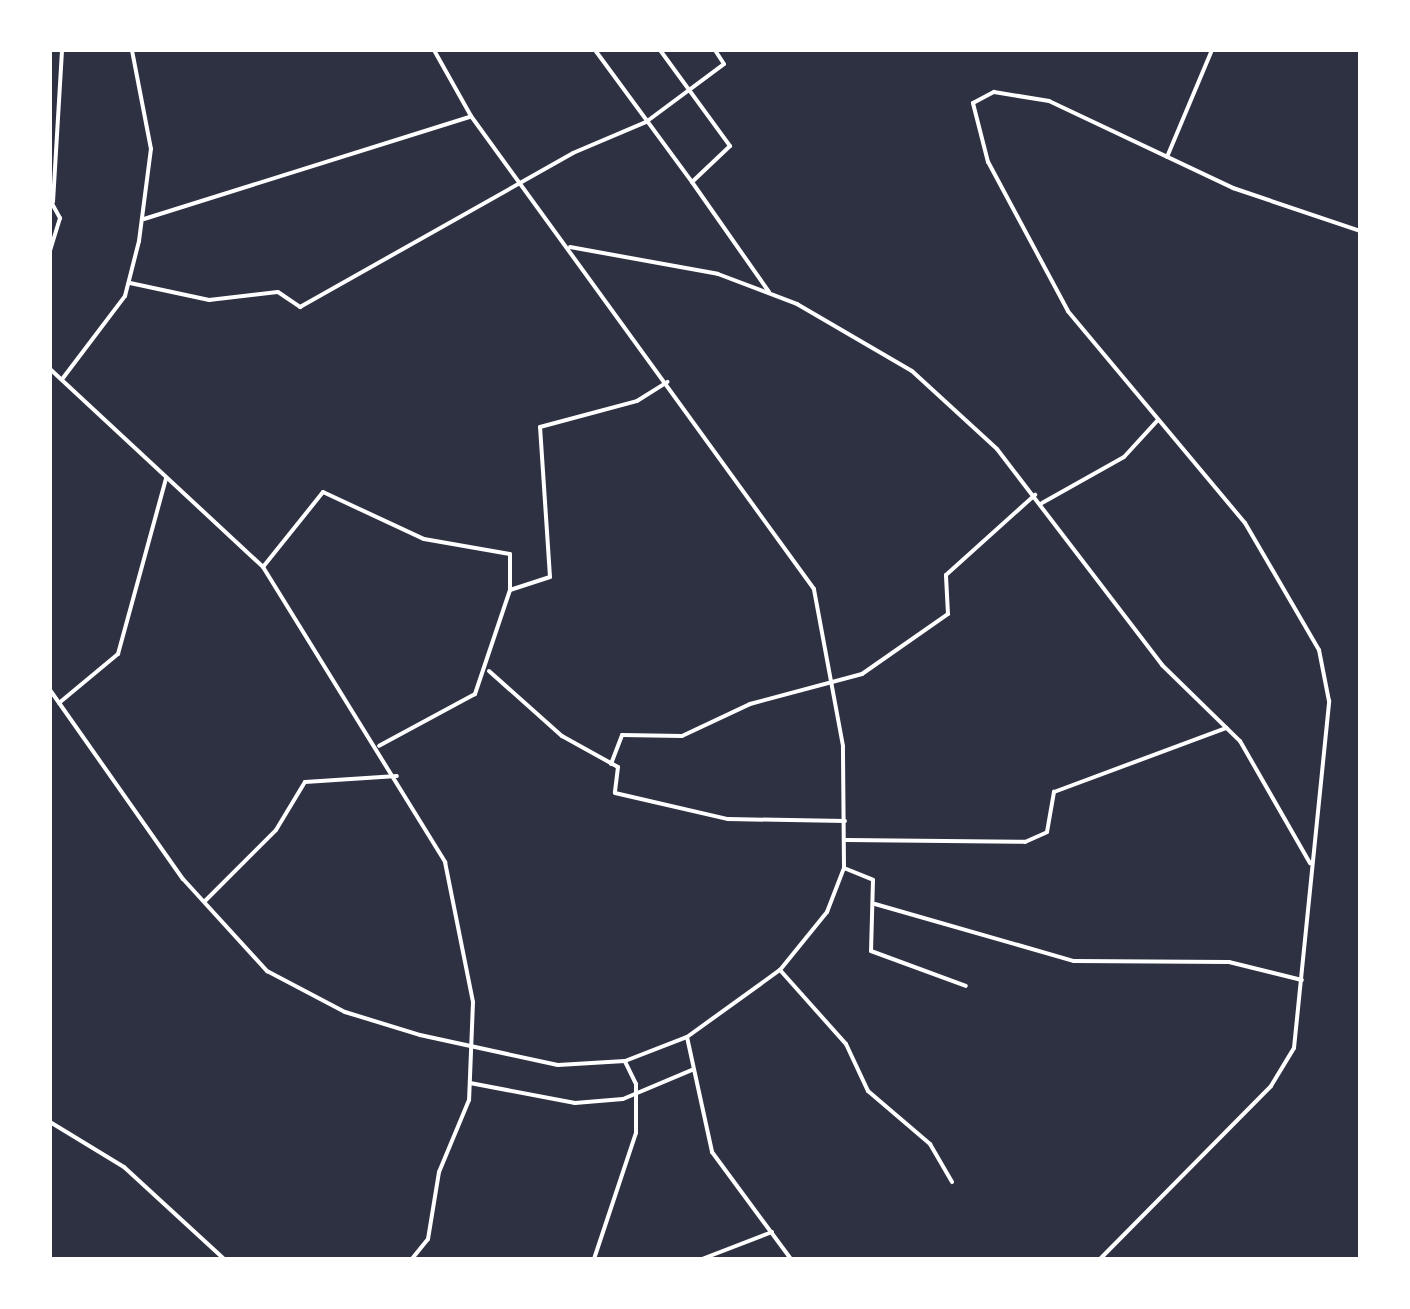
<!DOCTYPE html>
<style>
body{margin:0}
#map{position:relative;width:1410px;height:1309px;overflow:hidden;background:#2d3142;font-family:"Source Sans 3",sans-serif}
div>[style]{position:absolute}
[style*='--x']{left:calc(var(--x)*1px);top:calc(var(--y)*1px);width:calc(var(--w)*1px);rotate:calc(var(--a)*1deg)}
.minor>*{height:4px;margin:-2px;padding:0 2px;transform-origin:2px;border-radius:2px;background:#fff}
span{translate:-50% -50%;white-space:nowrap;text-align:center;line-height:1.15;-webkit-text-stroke:10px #fff;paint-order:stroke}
.frame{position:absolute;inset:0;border:52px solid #fff;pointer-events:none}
</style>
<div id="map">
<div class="minor">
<div style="--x:595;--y:50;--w:164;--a:53.7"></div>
<div style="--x:660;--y:50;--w:119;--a:53.9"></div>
<div style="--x:730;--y:146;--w:52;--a:136.5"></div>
<div style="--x:692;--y:182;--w:134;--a:55"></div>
<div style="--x:1167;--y:157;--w:116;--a:-67.2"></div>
<div style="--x:50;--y:200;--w:21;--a:61"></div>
<div style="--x:60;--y:218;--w:34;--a:107"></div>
<div style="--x:53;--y:202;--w:152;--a:-86.6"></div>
<div style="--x:144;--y:219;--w:341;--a:-17.4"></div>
<div style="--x:570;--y:247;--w:150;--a:10.3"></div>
<div style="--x:718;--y:274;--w:85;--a:20.8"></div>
<div style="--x:797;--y:304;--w:133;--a:30.2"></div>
<div style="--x:912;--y:371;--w:115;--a:42.5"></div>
<div style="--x:997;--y:449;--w:272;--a:52.6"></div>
<div style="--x:1162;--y:665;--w:109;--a:44.3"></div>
<div style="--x:1240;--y:741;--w:141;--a:60.2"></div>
<div style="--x:130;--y:283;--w:81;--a:12.1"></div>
<div style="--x:209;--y:300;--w:69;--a:-6.6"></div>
<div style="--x:278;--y:292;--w:27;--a:34"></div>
<div style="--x:300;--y:307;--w:313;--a:-29.4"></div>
<div style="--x:573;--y:153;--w:79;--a:-23"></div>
<div style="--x:646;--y:122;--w:97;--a:-36.6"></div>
<div style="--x:724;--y:64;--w:17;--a:-123"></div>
<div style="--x:50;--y:369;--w:291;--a:42.9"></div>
<div style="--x:263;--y:567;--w:347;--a:58.3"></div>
<div style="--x:445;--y:862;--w:143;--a:78.7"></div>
<div style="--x:473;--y:1002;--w:98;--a:92.3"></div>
<div style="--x:469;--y:1100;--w:78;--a:112.6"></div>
<div style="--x:439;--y:1172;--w:68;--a:99.3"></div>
<div style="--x:428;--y:1239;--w:26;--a:129"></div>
<div style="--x:63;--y:378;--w:103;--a:-52.9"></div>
<div style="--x:125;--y:296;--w:57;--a:-75.7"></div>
<div style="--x:139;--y:241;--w:93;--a:-82.6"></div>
<div style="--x:151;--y:149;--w:101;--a:-100.9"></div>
<div style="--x:1042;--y:503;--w:94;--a:-29.3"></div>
<div style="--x:1124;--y:457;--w:49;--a:-47.5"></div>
<div style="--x:263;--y:567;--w:96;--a:-51.3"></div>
<div style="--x:323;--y:492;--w:111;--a:25"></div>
<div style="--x:424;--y:539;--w:87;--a:9.9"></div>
<div style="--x:510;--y:554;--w:36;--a:90"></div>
<div style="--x:510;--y:590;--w:110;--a:108.6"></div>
<div style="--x:475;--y:694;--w:109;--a:151.6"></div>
<div style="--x:510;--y:590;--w:42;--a:-18"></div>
<div style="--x:550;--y:577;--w:150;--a:-93.8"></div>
<div style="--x:540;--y:427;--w:100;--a:-15"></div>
<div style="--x:637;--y:401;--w:36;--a:-32"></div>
<div style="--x:489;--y:671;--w:98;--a:41.7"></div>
<div style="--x:562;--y:736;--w:64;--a:29"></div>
<div style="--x:618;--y:767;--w:26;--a:97"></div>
<div style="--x:615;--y:793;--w:116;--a:13"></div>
<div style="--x:728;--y:819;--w:117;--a:1"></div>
<div style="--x:50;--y:690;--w:231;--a:54.9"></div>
<div style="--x:183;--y:879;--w:125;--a:47.6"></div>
<div style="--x:267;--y:971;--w:88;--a:27.7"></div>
<div style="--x:345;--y:1012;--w:78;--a:17"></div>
<div style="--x:420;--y:1035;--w:141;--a:12.3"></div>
<div style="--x:558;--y:1065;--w:67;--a:-3.4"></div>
<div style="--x:625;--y:1061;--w:66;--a:-21.2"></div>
<div style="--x:687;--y:1037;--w:115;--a:-35.8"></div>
<div style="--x:780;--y:970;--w:75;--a:-51"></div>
<div style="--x:827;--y:912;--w:47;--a:-68.9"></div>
<div style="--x:844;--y:868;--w:122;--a:-90.5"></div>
<div style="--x:843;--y:746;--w:160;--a:-100.5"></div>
<div style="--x:814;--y:589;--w:584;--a:-125.95"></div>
<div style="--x:471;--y:116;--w:76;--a:-119.3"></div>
<div style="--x:59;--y:703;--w:77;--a:-39.7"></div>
<div style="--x:118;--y:654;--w:182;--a:-74.7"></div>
<div style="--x:611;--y:764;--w:31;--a:-69"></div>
<div style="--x:622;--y:735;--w:60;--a:1"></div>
<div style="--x:682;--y:736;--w:75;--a:-25.2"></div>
<div style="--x:750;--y:704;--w:116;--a:-15"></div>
<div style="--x:862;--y:674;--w:105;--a:-34.9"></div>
<div style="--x:948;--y:614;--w:39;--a:-93"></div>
<div style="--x:946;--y:575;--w:120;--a:-42"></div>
<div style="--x:846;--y:840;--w:179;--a:0.6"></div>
<div style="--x:1025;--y:842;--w:24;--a:-24"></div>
<div style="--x:1047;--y:832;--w:41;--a:-80.1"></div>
<div style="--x:1054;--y:792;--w:184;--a:-20.4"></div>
<div style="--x:844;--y:868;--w:31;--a:22"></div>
<div style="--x:873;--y:880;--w:71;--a:91.6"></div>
<div style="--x:871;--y:951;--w:101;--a:20.2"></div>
<div style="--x:205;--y:901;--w:100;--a:-45"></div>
<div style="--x:276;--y:830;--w:56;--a:-58.9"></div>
<div style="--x:305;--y:782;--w:92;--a:-3.7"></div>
<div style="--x:875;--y:904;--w:207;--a:16"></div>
<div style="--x:1074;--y:961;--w:155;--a:0.4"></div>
<div style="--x:1229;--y:962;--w:75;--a:13.9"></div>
<div style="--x:780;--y:970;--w:99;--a:48.3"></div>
<div style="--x:846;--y:1044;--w:52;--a:64.9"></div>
<div style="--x:868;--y:1091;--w:82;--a:40.5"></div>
<div style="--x:930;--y:1144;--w:44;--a:59.9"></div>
<div style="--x:687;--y:1037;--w:118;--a:77.7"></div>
<div style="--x:712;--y:1152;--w:133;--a:53.6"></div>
<div style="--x:470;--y:1083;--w:107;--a:10.8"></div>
<div style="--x:575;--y:1103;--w:48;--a:-4.8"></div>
<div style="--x:623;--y:1099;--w:75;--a:-22.8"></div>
<div style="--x:50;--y:1122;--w:87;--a:31.3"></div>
<div style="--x:124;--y:1167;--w:136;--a:42.6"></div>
<div style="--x:594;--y:1259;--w:133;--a:-71.6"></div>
<div style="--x:636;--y:1133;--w:49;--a:-90"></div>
<div style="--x:636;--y:1084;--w:25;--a:-116"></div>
<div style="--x:702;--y:1259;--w:75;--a:-21.1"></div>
<div style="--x:1100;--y:1259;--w:243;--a:-45.3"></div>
<div style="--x:1271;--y:1086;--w:44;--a:-58.8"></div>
<div style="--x:1294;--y:1048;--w:349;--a:-84.2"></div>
<div style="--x:1329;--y:701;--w:52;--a:-101.1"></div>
<div style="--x:1319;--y:650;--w:147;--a:-120.2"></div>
<div style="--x:1245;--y:523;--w:276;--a:-129.9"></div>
<div style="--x:1068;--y:311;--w:169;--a:-118.2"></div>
<div style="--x:988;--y:162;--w:61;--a:-104.3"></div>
<div style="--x:973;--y:103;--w:24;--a:-28"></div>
<div style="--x:994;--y:92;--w:56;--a:9.3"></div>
<div style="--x:1049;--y:101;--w:204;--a:25.3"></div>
<div style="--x:1233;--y:188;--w:134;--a:18.7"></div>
</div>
<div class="frame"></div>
</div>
